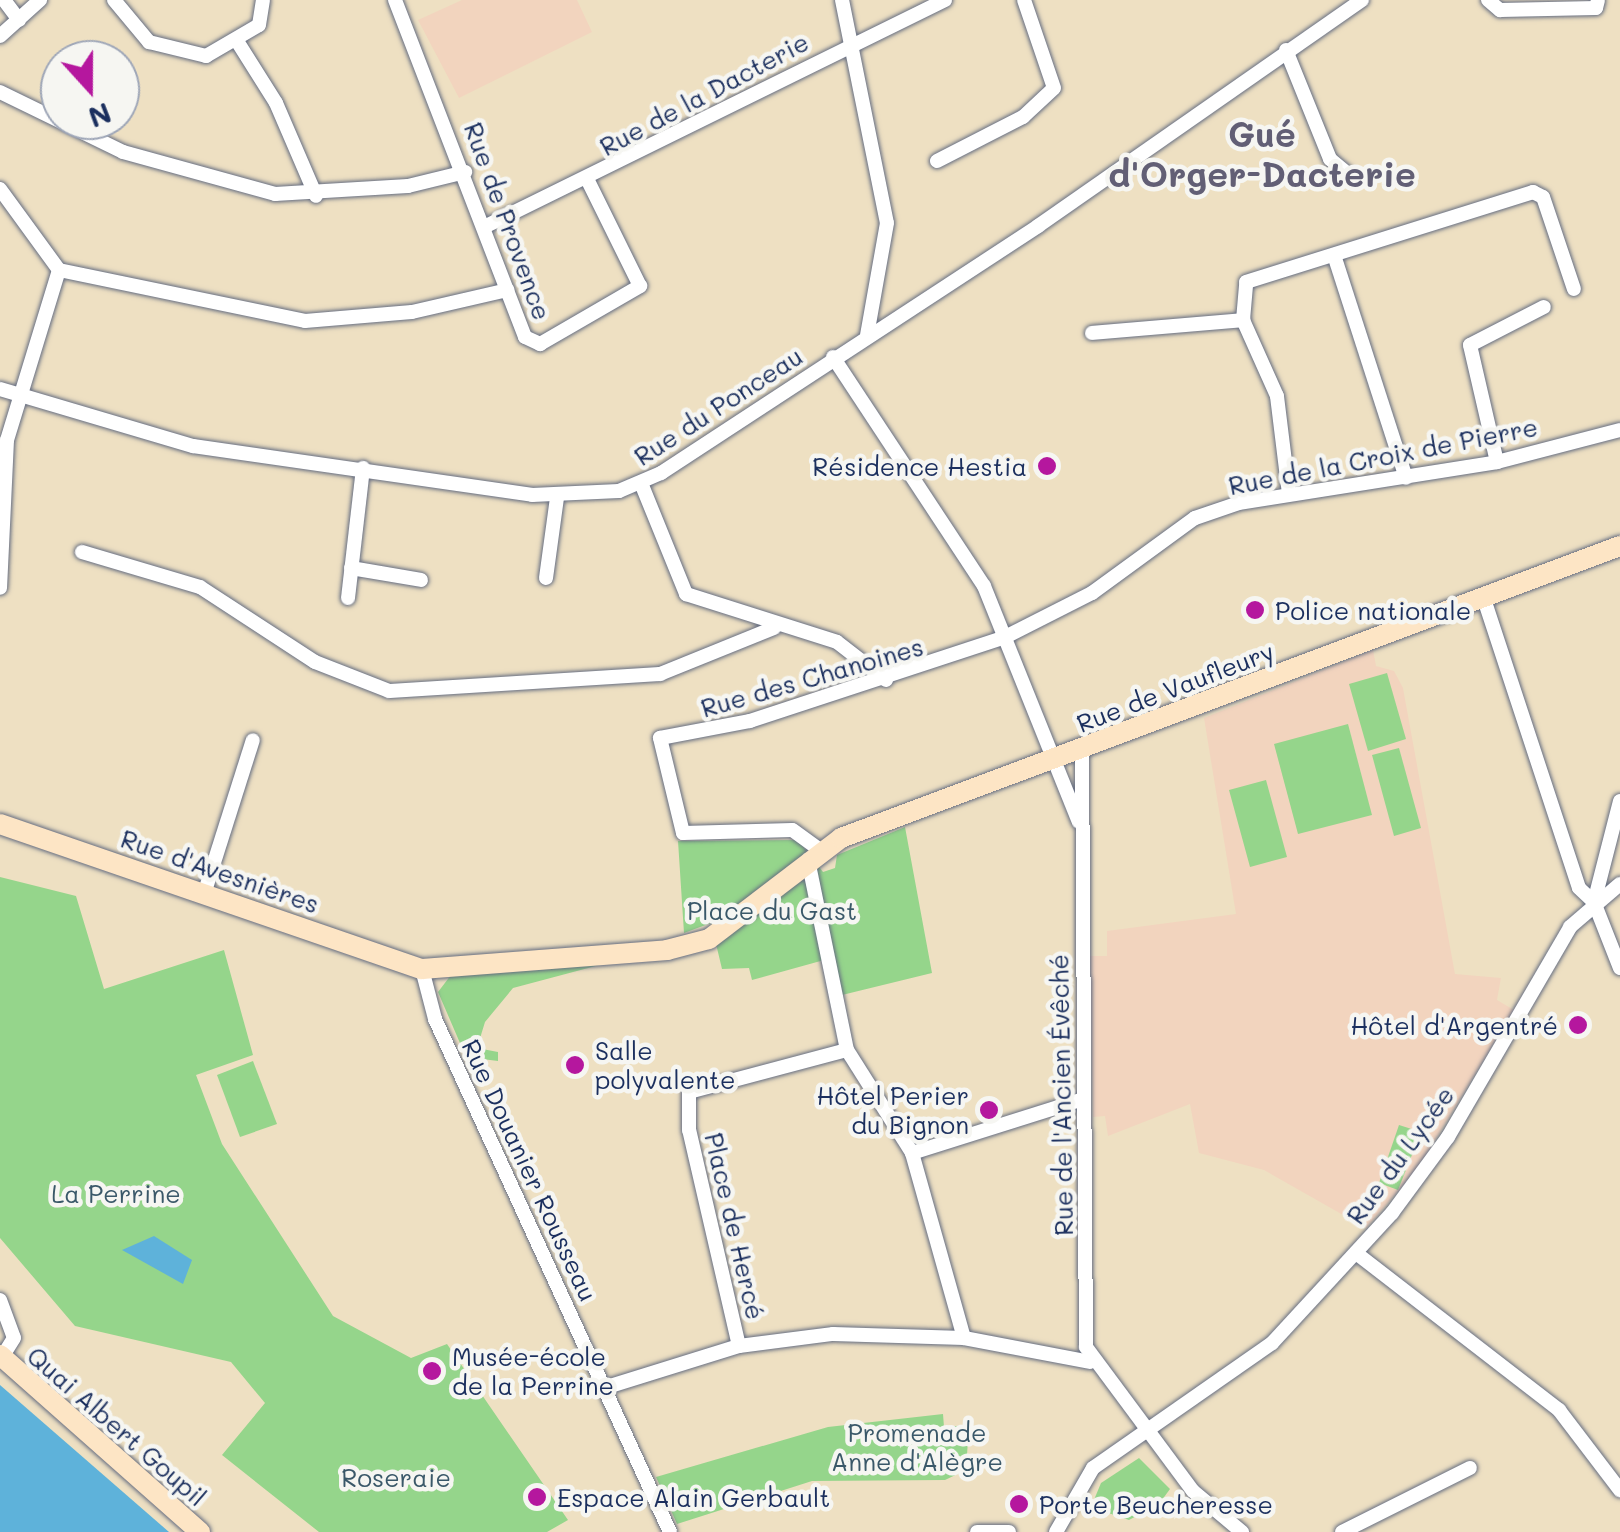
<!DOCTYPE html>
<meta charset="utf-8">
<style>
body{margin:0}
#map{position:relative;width:1620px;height:1532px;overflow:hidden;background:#eee0c2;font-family:Mali,sans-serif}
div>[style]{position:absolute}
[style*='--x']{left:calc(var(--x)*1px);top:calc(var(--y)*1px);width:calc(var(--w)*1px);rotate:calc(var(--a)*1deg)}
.built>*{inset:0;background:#f2d4be}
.green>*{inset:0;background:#95d58b}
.water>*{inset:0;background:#5eb2da}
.roads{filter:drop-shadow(0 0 2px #656d81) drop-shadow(0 0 2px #656d81)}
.street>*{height:14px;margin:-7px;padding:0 7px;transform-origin:7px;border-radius:7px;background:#fff}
.secondary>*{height:20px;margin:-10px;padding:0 10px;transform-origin:10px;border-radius:10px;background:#fde5c5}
.dots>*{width:28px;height:28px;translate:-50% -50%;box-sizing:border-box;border:5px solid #f6f6f2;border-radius:50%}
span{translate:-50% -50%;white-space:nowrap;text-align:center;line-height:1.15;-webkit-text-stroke:9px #f6f6f2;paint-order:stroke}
.street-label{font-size:25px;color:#1b2f5e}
.poi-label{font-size:25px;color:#1b2f5e}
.right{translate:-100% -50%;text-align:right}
.left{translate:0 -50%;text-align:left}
.park-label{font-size:25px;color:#3a5869}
.district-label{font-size:35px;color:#625f75;font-weight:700}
.north{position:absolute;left:40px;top:40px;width:100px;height:100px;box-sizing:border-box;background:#f6f6f2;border:2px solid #9ea6b7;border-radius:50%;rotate:159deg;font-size:28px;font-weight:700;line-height:40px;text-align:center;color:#1b2f5e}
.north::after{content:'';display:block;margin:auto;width:35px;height:45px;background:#b5179e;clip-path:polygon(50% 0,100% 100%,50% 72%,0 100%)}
</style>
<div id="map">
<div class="built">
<div style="clip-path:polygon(462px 0,577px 0,592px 32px,459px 98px,418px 20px)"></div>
<div style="clip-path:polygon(1373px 650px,1376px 666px,1394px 671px,1403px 688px,1455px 974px,1501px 978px,1497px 1000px,1514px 1010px,1418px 1168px,1366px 1228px,1264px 1170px,1199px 1153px,1190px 1104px,1108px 1136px,1105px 1116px,1093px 1117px,1090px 956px,1107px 956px,1107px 931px,1236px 914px,1204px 718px)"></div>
</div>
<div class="green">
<div style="clip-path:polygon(1387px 673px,1406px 739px,1368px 751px,1349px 684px)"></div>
<div style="clip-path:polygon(1348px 724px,1372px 815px,1298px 834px,1274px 744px)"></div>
<div style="clip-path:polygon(1399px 748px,1421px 828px,1394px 836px,1372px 755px)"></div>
<div style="clip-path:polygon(1266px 780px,1287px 857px,1250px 867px,1229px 790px)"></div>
<div style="clip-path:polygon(905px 827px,932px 973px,842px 995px,835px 957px,752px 980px,749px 968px,722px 969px,711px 923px,684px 933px,678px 841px,798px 840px,823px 872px,835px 868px,837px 855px)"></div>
<div style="clip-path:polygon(0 877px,76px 896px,104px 989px,224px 950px,253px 1055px,196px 1075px,222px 1144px,333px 1316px,411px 1358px,447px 1344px,568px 1520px,547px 1532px,319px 1532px,222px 1455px,265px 1403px,231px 1362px,75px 1326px,0 1238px)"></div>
<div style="clip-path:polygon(607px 963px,513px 988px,485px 1022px,477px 1048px,498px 1052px,498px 1061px,466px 1057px,438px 992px,451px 975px)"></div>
<div style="clip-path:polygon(253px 1061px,277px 1124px,240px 1137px,217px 1075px)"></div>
<div style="clip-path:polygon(1399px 1125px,1421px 1132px,1398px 1190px,1379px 1183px)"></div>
<div style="clip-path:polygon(943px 1414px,944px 1427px,969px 1425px,966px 1470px,945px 1480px,812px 1481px,677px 1524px,656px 1477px,828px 1427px)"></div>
<div style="clip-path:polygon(1139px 1458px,1170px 1489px,1159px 1504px,1129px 1520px,1091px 1507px,1101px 1483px)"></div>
</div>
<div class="water">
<div style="clip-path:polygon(154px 1236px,192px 1260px,183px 1284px,122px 1250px)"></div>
<div style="clip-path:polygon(0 1385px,169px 1532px,0 1532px)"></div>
</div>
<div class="roads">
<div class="street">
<div style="--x:4;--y:0;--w:25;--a:53"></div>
<div style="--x:114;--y:0;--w:55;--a:50.2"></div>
<div style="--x:149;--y:42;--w:59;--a:13.8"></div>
<div style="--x:206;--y:56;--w:61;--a:-30.3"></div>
<div style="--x:259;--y:25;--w:25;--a:-81"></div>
<div style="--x:395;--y:0;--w:361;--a:68.9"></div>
<div style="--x:525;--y:337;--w:17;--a:25"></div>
<div style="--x:540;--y:344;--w:116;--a:-30.1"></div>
<div style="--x:640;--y:286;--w:117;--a:-116.3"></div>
<div style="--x:842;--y:0;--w:227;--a:78.6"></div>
<div style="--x:887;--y:223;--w:114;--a:100.1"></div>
<div style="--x:1488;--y:0;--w:16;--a:40"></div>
<div style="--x:1500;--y:10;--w:96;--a:-1.2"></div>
<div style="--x:1596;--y:8;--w:8;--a:-76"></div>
<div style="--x:0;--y:36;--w:54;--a:-42"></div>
<div style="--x:237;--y:41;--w:73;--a:57.8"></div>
<div style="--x:276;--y:103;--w:101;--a:66.7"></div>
<div style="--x:1286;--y:50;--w:118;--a:68"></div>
<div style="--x:1330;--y:159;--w:26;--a:40"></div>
<div style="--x:0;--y:92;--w:137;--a:26"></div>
<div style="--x:123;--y:152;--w:158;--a:15.4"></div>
<div style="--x:275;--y:194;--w:133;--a:-3.4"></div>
<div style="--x:408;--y:186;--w:59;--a:-13.8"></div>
<div style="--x:937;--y:161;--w:97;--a:-27.1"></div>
<div style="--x:1023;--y:117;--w:42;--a:-43.1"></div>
<div style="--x:1054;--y:88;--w:93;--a:-108.8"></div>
<div style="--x:0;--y:189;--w:100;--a:53.9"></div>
<div style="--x:59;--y:270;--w:178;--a:107"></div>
<div style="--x:7;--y:440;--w:148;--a:92.7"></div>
<div style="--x:484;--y:227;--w:514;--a:-26.22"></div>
<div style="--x:1334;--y:255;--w:234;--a:72.1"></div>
<div style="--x:59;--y:270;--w:251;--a:11.7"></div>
<div style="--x:305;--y:321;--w:107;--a:-4.8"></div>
<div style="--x:412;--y:312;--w:98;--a:-13"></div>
<div style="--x:1092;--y:333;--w:152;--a:-4.9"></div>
<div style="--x:833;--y:357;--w:274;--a:56.6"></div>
<div style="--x:984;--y:586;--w:254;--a:68.1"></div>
<div style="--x:0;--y:389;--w:201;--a:16.5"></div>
<div style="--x:193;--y:446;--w:343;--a:8.2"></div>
<div style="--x:532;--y:495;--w:87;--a:-2.6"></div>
<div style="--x:619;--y:491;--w:46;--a:-23.2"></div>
<div style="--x:661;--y:473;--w:451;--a:-33.2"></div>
<div style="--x:1038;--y:226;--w:395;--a:-34.9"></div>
<div style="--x:1497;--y:462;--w:120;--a:-103"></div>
<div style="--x:1470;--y:345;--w:83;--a:-27.2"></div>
<div style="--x:641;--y:483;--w:120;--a:67.9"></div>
<div style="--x:686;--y:594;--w:158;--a:17.6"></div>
<div style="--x:837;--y:642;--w:62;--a:37.8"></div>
<div style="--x:1289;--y:494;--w:99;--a:-97"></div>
<div style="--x:1277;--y:396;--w:83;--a:-114.1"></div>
<div style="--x:1243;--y:320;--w:38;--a:-85"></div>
<div style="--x:1246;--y:282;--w:301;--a:-17.4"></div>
<div style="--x:1533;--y:192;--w:11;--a:27"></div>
<div style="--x:1543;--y:197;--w:97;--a:71.4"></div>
<div style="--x:82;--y:552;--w:123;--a:16.5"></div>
<div style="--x:200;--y:587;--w:137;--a:33.1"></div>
<div style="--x:315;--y:662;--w:79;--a:21.4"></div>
<div style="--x:389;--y:691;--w:272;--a:-3.6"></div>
<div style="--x:660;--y:674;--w:123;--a:-22"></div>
<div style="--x:351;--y:568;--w:71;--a:9.7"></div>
<div style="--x:546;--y:578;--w:81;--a:-82.2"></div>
<div style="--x:348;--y:598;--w:131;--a:-83.4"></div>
<div style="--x:1484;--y:599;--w:304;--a:71.8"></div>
<div style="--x:1579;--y:888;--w:21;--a:43"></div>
<div style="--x:1082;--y:749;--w:598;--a:89.62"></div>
<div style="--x:1086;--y:1347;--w:179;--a:53.4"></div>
<div style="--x:1193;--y:1491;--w:64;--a:39.9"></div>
<div style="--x:1620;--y:801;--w:104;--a:104.4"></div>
<div style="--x:1594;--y:902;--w:71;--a:68.5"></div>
<div style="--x:820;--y:850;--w:34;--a:-144"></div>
<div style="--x:792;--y:830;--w:109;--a:178.4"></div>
<div style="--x:683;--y:833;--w:98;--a:-103.6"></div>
<div style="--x:660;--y:738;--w:92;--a:-10.7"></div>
<div style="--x:750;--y:721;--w:268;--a:-18.2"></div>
<div style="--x:1005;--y:637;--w:97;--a:-26.8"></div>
<div style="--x:1092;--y:593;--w:127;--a:-36.1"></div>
<div style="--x:1195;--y:518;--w:46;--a:-18.8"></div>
<div style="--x:1239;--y:503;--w:261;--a:-9"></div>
<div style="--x:1497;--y:462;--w:127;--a:-14.6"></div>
<div style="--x:808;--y:860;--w:194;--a:78.4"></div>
<div style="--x:847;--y:1050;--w:122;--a:57.7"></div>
<div style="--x:912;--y:1153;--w:192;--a:74.3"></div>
<div style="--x:205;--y:891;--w:158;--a:-72.4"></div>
<div style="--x:422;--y:969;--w:52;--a:75.4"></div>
<div style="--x:435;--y:1019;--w:564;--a:65.39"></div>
<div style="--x:912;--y:1153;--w:179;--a:-17.5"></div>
<div style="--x:1356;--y:1253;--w:257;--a:37.7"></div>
<div style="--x:1559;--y:1410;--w:101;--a:52.7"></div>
<div style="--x:0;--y:1300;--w:40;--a:69.8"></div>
<div style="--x:14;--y:1338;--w:22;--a:122"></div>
<div style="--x:739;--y:1346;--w:222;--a:-103"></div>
<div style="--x:689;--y:1130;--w:38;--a:-90"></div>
<div style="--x:689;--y:1092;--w:163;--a:-14.9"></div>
<div style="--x:607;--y:1387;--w:138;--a:-17.3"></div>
<div style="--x:739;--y:1346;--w:95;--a:-7.3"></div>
<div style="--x:833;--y:1334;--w:131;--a:1.7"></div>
<div style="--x:964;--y:1338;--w:128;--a:10.8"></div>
<div style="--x:977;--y:1532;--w:32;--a:0"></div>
<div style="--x:1056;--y:1532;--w:74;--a:-60"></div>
<div style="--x:1093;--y:1468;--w:218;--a:-34.9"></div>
<div style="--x:1272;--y:1343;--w:177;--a:-47.3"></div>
<div style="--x:1392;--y:1213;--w:94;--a:-53.6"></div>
<div style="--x:1448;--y:1137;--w:243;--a:-59.8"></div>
<div style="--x:1570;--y:927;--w:66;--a:-40.7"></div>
<div style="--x:1342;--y:1532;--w:143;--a:-26.6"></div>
</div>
<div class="secondary">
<div style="--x:0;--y:824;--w:446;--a:19"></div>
<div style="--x:422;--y:969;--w:246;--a:-4.4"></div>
<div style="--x:667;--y:950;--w:43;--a:-14.7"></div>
<div style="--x:709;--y:939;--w:166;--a:-37.4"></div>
<div style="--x:841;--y:838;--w:832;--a:-20.55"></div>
<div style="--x:0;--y:1355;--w:267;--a:41.5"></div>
</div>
</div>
<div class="dots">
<div style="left:1047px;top:466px;background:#b5179e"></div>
<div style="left:1255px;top:610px;background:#b5179e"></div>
<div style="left:1578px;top:1025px;background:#b5179e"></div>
<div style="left:575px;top:1065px;background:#b5179e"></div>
<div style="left:989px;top:1110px;background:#b5179e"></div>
<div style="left:432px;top:1371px;background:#b5179e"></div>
<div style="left:537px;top:1497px;background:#b5179e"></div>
<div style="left:1019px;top:1504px;background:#b5179e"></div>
</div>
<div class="street-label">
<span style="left:704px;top:94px;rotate:-28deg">Rue de la Dacterie</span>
<span style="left:508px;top:221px;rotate:70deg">Rue de Provence</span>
<span style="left:718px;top:406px;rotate:-33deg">Rue du Ponceau</span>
<span style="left:1383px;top:456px;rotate:-11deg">Rue de la Croix de Pierre</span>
<span style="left:812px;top:677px;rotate:-16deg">Rue des Chanoines</span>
<span style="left:1175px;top:687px;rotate:-21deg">Rue de Vaufleury</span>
<span style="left:220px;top:871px;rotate:19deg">Rue d'Avesnières</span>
<span style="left:1061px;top:1095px;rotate:-91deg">Rue de l'Ancien Évêché</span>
<span style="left:1400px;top:1155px;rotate:-54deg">Rue du Lycée</span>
<span style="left:530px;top:1170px;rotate:65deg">Rue Douanier Rousseau</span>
<span style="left:735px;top:1226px;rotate:77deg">Place de Hercé</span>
<span style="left:117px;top:1426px;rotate:41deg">Quai Albert Goupil</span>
</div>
<div class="poi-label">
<span class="right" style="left:1027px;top:466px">Résidence Hestia</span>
<span class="left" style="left:1275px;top:610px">Police nationale</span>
<span class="right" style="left:1558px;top:1025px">Hôtel d'Argentré</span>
<span class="left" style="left:595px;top:1065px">Salle<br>polyvalente</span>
<span class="right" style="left:969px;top:1110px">Hôtel Perier<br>du Bignon</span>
<span class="left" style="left:452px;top:1371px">Musée-école<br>de la Perrine</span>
<span class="left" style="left:557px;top:1497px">Espace Alain Gerbault</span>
<span class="left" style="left:1039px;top:1504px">Porte Beucheresse</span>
</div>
<div class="park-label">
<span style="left:772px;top:910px">Place du Gast</span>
<span style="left:116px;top:1193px">La Perrine</span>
<span style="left:917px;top:1447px">Promenade<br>Anne d'Alègre</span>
<span style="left:396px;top:1477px">Roseraie</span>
</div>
<div class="district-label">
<span style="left:1262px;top:153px">Gué<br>d'Orger-Dacterie</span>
</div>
<div class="north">N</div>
</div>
